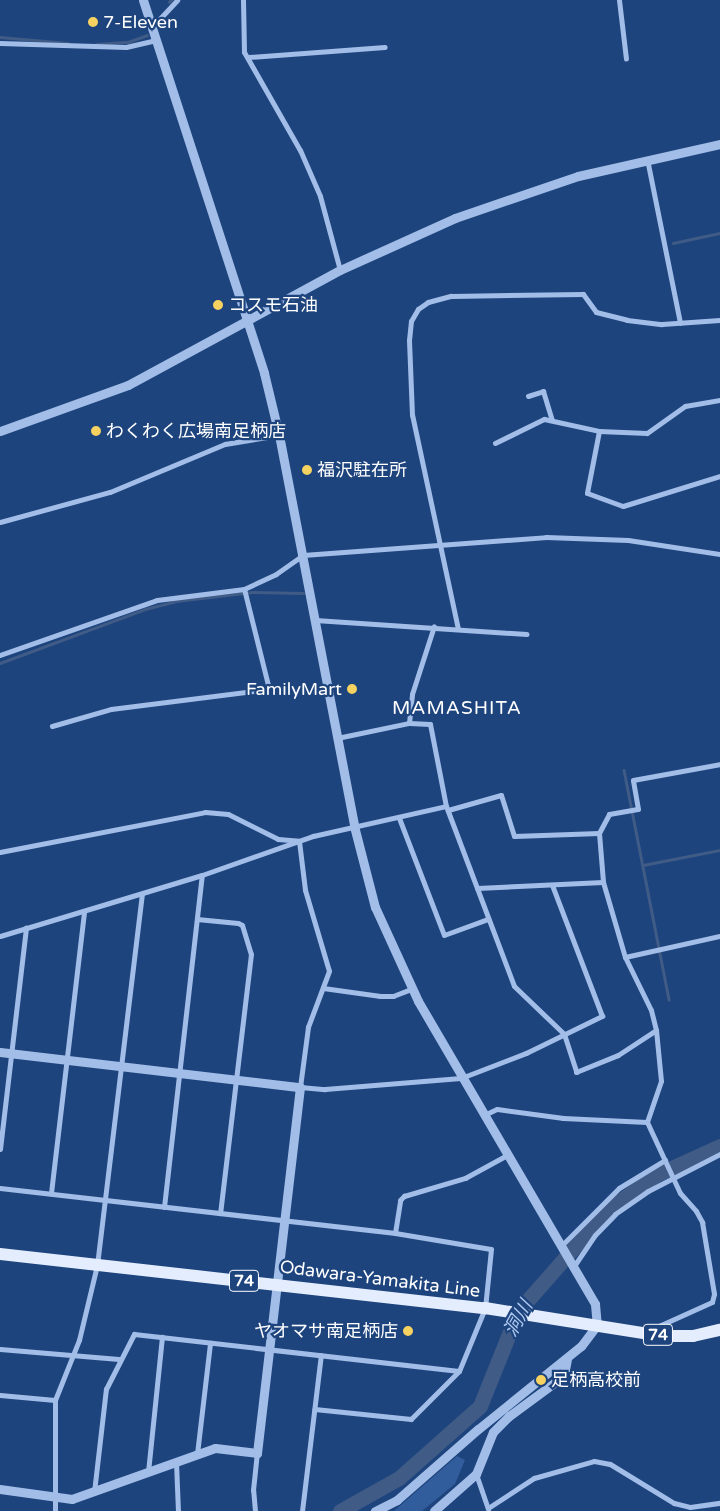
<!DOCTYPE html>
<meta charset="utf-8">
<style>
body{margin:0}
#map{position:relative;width:720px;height:1511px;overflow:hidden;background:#1e447e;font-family:"Varela Round","Noto Sans JP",sans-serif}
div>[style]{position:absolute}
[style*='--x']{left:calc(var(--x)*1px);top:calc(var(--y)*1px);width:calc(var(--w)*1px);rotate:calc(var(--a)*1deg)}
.green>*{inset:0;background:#315d9c}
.stream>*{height:2.5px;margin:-1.25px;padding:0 1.25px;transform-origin:1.25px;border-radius:1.25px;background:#3f5b86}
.river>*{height:15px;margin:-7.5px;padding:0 7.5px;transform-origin:7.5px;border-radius:7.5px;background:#3f5b86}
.minor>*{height:5px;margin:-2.5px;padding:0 2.5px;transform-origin:2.5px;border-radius:2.5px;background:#a2bee8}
.tertiary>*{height:9px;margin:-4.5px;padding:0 4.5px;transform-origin:4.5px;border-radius:4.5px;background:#a2bee8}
.primary>*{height:12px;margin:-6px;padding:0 6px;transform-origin:6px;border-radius:6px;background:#e4edfd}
.dots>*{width:14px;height:14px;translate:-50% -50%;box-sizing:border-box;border:2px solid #1e447e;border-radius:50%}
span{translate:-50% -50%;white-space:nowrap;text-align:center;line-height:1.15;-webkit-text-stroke:4.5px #1e447e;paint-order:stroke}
.shield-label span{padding:1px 4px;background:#1e447e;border:1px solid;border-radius:4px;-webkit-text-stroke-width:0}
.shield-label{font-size:16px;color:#fff;font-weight:700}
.poi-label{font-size:18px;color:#fff}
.left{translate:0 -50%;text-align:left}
.right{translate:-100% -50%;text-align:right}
.street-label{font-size:18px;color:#fff}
.neighbourhood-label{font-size:19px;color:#fff;letter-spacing:1px}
.water-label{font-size:19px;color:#adc8ef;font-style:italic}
</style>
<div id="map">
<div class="green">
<div style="clip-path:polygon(457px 1456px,465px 1460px,455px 1484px,422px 1511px,394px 1511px)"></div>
</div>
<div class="stream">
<div style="--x:169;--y:2;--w:3;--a:-45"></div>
<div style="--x:160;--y:25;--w:3;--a:72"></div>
<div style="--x:0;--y:37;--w:68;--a:5"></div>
<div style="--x:96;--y:44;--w:32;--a:-4"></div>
<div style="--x:128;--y:42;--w:20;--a:-20"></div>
<div style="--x:673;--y:243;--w:48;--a:-12"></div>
<div style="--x:0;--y:663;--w:155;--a:-20.4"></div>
<div style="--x:145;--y:609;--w:32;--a:-14"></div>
<div style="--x:176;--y:601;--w:79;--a:-6.6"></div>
<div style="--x:254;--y:592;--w:49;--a:1.2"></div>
<div style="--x:624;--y:770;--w:234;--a:78.9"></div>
<div style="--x:643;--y:865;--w:78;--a:-11"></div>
</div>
<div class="river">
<div style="--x:340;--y:1511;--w:68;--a:-29.2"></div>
<div style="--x:399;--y:1478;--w:108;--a:-41.6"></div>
<div style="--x:480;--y:1406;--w:88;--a:-68.1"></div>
<div style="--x:513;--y:1324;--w:27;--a:-59"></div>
<div style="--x:527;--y:1301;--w:121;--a:-48.7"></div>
<div style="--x:607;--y:1210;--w:60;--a:-35.5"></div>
<div style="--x:656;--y:1175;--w:70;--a:-24.4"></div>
</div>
<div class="minor">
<div style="--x:243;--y:0;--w:52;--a:88.9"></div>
<div style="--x:244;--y:52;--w:113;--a:60.3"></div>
<div style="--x:300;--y:150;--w:50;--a:66.5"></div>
<div style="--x:320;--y:196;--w:77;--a:74.9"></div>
<div style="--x:619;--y:0;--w:59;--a:83.2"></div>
<div style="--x:152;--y:27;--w:37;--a:-47"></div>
<div style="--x:0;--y:43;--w:126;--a:1.8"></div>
<div style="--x:126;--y:47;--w:31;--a:-13"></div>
<div style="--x:249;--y:57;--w:136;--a:-4.2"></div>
<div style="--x:647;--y:159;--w:167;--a:78.6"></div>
<div style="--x:528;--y:396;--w:16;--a:-18"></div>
<div style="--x:543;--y:391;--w:30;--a:73"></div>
<div style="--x:599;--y:431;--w:63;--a:101"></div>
<div style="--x:587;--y:493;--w:38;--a:20"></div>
<div style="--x:623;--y:506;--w:102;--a:-17.2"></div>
<div style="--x:495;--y:443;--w:55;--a:-26.1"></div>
<div style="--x:544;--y:419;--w:56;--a:12.3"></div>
<div style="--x:599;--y:431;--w:48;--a:2.4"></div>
<div style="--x:647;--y:433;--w:47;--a:-35.4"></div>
<div style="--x:685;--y:406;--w:36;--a:-10"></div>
<div style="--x:0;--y:522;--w:114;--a:-15.3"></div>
<div style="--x:110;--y:492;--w:125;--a:-22.7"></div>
<div style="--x:225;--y:444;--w:55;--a:-9.5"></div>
<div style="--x:315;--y:620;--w:212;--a:3.8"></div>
<div style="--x:458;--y:629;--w:219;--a:-102.1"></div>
<div style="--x:412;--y:415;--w:75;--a:-92.3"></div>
<div style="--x:409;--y:340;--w:19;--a:-84"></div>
<div style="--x:411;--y:321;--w:14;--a:-60"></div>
<div style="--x:418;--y:309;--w:12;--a:-35"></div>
<div style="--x:428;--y:302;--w:24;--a:-15"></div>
<div style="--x:451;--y:296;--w:132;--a:-0.9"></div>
<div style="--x:583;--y:294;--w:22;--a:54"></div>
<div style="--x:596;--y:312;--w:32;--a:14"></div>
<div style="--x:627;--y:320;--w:35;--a:7"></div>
<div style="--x:662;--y:324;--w:58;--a:-3.9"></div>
<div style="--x:0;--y:655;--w:166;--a:-19.3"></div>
<div style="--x:157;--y:600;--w:88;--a:-7.2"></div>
<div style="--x:244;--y:589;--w:35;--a:-25"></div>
<div style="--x:276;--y:574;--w:33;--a:-35"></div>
<div style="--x:303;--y:555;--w:244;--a:-4.2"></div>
<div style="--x:546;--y:537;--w:82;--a:2.1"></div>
<div style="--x:628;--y:540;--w:93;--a:8.7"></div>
<div style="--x:409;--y:723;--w:29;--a:-84"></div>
<div style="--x:412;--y:694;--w:71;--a:-72.1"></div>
<div style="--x:52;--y:726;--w:61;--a:-16.1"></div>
<div style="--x:111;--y:709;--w:159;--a:-7.2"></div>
<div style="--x:269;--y:689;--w:103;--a:-104"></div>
<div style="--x:337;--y:738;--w:74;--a:-11.8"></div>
<div style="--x:409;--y:723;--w:21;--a:3"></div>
<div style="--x:430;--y:724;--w:84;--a:79"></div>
<div style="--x:446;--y:806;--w:192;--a:69.3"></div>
<div style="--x:514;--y:986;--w:69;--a:43.8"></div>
<div style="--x:564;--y:1034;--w:40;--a:72"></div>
<div style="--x:576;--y:1072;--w:45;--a:-22"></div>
<div style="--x:618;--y:1055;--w:45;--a:-33.3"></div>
<div style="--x:448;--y:810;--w:55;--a:-15.8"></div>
<div style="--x:501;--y:795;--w:43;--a:72.4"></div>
<div style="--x:514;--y:836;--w:85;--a:-2"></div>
<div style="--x:599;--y:833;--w:49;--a:85.3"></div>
<div style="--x:603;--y:882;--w:78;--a:73.7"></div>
<div style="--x:625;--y:957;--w:59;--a:63.9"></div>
<div style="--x:651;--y:1010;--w:21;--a:76"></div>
<div style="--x:656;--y:1030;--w:51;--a:84.4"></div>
<div style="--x:661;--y:1081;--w:43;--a:108.9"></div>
<div style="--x:399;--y:818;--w:125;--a:69"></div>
<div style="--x:444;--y:935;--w:47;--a:-20"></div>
<div style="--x:599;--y:833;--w:21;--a:-62"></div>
<div style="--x:609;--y:814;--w:29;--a:-10"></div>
<div style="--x:638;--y:809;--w:29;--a:-100"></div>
<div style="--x:633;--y:780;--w:88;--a:-10.4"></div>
<div style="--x:0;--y:852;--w:209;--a:-11"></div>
<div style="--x:205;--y:812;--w:23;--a:5"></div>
<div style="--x:228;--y:814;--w:56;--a:26.6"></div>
<div style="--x:278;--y:839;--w:21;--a:5"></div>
<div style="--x:299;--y:841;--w:49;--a:83"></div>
<div style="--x:305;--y:890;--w:84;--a:73.5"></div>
<div style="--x:329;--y:971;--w:60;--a:110.6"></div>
<div style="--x:308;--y:1027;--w:61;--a:97.6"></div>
<div style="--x:300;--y:1087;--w:25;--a:5"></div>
<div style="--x:325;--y:1089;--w:136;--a:-4.6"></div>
<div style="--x:461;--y:1078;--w:70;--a:-21"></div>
<div style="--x:526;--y:1053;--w:85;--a:-26"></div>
<div style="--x:602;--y:1016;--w:140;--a:-110.9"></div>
<div style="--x:477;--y:888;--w:126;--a:-2.7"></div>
<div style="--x:197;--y:919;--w:41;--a:5.6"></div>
<div style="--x:238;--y:923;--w:4;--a:27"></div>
<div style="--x:242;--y:925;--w:30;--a:73"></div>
<div style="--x:251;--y:954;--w:261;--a:96.8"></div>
<div style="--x:0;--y:936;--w:211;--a:-16.8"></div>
<div style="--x:202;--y:875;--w:118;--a:-19.4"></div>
<div style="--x:313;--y:836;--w:136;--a:-12.7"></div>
<div style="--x:625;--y:957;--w:97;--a:-12.5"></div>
<div style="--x:323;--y:988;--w:58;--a:8"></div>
<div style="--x:380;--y:996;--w:13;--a:0"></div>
<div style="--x:393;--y:996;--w:19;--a:-21"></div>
<div style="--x:484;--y:1115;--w:14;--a:-25"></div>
<div style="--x:497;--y:1109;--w:67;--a:7.8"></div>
<div style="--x:563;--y:1118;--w:84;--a:2.7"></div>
<div style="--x:647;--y:1122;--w:78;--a:65.1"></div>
<div style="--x:680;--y:1193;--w:24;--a:48"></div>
<div style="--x:696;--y:1211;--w:13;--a:61"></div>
<div style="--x:702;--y:1222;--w:73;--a:80.5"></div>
<div style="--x:714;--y:1294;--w:8;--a:104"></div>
<div style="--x:712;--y:1302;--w:56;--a:155.7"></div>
<div style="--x:661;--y:1325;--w:10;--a:90"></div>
<div style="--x:0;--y:1149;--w:223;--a:-83.3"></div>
<div style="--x:0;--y:1188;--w:398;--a:6.5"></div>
<div style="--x:395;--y:1233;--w:97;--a:9.5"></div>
<div style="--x:491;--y:1249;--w:59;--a:95.8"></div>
<div style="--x:485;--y:1308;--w:68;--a:112.4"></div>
<div style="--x:459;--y:1371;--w:68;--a:135"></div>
<div style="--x:411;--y:1419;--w:97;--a:-174.1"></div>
<div style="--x:51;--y:1193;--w:284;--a:-83.3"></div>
<div style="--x:164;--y:1207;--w:334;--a:-83.5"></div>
<div style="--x:395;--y:1233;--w:33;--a:-81"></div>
<div style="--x:400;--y:1200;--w:6;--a:-45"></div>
<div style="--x:404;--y:1196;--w:64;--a:-16.4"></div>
<div style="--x:465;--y:1178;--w:48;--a:-28.7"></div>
<div style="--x:561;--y:1246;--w:82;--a:-45"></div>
<div style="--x:619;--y:1188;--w:54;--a:-31.3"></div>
<div style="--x:574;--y:1266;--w:37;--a:-56"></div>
<div style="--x:595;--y:1235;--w:29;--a:-46"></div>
<div style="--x:615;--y:1214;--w:40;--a:-34.9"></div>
<div style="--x:648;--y:1191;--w:81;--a:-27.2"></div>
<div style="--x:0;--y:1349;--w:119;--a:4.8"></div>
<div style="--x:0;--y:1395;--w:55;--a:5.2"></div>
<div style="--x:197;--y:1454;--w:112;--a:-83.3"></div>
<div style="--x:176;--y:1462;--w:49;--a:87.7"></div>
<div style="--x:148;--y:1472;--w:136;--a:-84.1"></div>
<div style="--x:476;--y:1474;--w:37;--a:71"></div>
<div style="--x:94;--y:1492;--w:104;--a:-83.4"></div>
<div style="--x:106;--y:1389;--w:62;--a:-63"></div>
<div style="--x:134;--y:1334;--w:327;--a:6.5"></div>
<div style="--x:488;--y:1508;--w:55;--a:-33.1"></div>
<div style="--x:534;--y:1478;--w:62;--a:-15.8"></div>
<div style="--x:594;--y:1461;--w:16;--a:11"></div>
<div style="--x:610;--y:1464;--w:75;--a:31.4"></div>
<div style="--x:674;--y:1503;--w:16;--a:14"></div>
<div style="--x:690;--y:1507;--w:30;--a:-8"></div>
<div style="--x:55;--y:1511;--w:111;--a:-90"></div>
<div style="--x:55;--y:1400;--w:65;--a:-68.2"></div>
<div style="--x:79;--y:1340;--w:77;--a:-76.5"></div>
<div style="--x:97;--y:1265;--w:374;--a:-83.1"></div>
<div style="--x:255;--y:1511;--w:21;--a:-95"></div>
<div style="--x:253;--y:1490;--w:37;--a:-84"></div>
<div style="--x:302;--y:1511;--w:157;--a:-83.1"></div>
</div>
<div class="tertiary">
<div style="--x:143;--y:0;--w:392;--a:72"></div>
<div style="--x:264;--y:373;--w:64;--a:76.4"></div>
<div style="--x:279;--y:435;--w:398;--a:79.1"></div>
<div style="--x:354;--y:826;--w:84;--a:75.5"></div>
<div style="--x:375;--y:907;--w:103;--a:65.4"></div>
<div style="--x:418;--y:1001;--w:351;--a:59.7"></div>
<div style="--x:595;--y:1304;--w:21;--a:85"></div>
<div style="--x:597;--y:1325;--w:26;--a:127"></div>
<div style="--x:581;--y:1346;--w:132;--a:141.1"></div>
<div style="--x:478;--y:1429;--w:108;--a:138.8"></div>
<div style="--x:397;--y:1500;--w:25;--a:153"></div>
<div style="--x:0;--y:431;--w:136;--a:-19.8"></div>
<div style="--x:128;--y:385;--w:241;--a:-28.5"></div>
<div style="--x:340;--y:270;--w:126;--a:-24.3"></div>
<div style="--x:455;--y:218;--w:130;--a:-18.9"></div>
<div style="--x:578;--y:176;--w:146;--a:-12.7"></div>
<div style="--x:0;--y:1052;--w:302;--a:6.7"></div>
<div style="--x:300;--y:1087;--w:369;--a:96.7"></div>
<div style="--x:257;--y:1453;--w:42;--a:-173.2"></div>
<div style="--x:215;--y:1448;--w:152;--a:160.4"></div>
<div style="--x:72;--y:1499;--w:73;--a:-172.1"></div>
<div style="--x:434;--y:1511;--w:56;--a:-41.4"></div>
<div style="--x:476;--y:1474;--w:45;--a:-68"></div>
<div style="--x:493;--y:1432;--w:23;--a:-45"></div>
<div style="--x:509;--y:1416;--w:56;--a:-36.3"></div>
<div style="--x:554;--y:1383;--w:17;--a:-50"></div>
<div style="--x:565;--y:1370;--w:11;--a:-80"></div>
</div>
<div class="primary">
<div style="--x:0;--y:1254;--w:488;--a:6.4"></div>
<div style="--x:485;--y:1308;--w:178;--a:9"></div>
<div style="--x:661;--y:1336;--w:32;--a:0"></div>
<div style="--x:693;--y:1336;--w:28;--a:-13"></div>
</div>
<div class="dots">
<div style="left:93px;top:22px;background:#f6d261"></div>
<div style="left:218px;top:305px;background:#f6d261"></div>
<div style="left:96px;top:431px;background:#f6d261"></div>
<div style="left:307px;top:470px;background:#f6d261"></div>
<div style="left:352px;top:689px;background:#f6d261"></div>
<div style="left:408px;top:1331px;background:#f6d261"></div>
<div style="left:541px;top:1380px;background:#f6d261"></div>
</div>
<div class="shield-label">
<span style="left:244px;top:1281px">74</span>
<span style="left:658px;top:1335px">74</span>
</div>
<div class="poi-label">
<span class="left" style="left:103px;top:22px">7-Eleven</span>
<span class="left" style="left:228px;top:305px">コスモ石油</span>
<span class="left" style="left:106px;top:431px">わくわく広場南足柄店</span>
<span class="left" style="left:317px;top:470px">福沢駐在所</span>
<span class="right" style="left:342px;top:689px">FamilyMart</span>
<span class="right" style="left:398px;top:1331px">ヤオマサ南足柄店</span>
<span class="left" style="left:551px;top:1380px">足柄高校前</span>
</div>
<div class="street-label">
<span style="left:380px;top:1279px;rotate:7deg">Odawara-Yamakita Line</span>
</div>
<div class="neighbourhood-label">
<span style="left:457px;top:709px">MAMASHITA</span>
</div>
<div class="water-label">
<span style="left:519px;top:1319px;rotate:-61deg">洞川</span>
</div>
</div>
